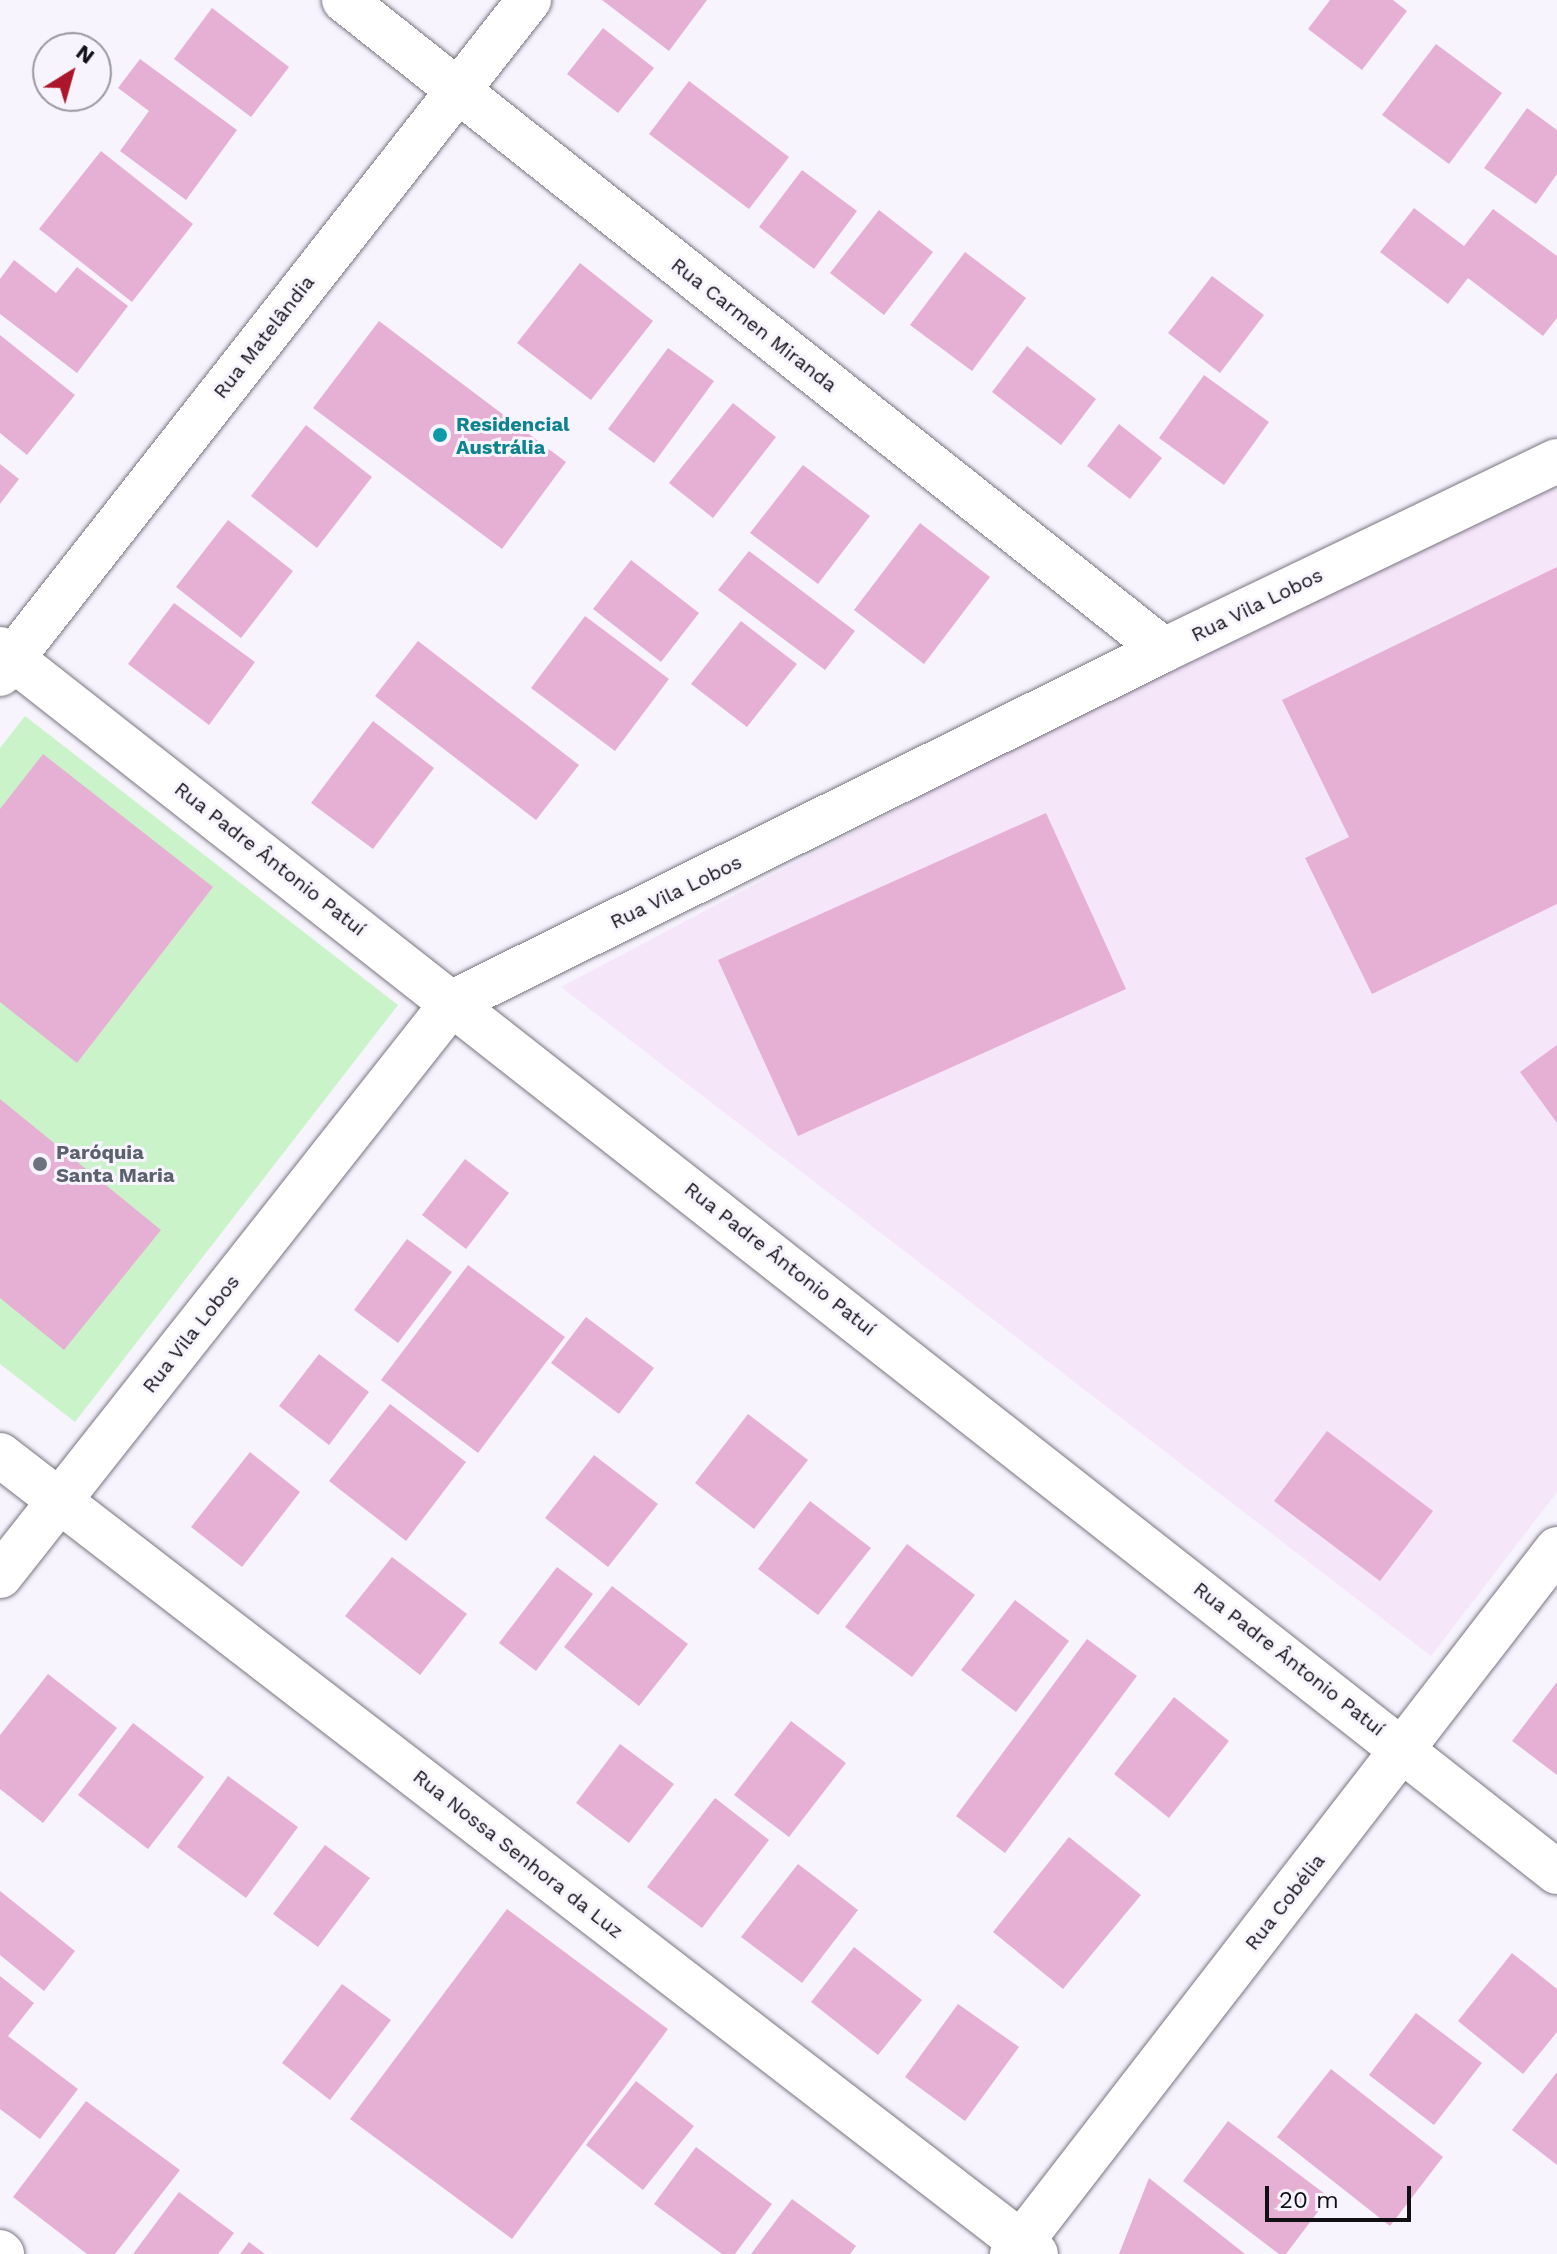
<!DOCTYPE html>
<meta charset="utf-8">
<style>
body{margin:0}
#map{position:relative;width:1557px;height:2254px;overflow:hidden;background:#f7f4fe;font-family:"Work Sans",sans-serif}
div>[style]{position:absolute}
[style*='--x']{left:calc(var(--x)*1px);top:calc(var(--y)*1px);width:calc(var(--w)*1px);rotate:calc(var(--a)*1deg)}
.education>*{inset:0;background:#f5e6f9}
.green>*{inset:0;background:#caf3ca}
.building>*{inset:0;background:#e6b0d5}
.roads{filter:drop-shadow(0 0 2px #7a7680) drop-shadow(0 0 2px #7a7680)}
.minor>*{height:44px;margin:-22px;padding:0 22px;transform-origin:22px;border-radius:22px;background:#fff}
.dots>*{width:22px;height:22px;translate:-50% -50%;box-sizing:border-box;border:4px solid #f7f4fe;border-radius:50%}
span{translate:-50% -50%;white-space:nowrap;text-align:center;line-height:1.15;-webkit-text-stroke:6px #f7f4fe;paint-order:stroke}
.street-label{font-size:20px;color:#111014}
.culture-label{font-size:20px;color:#0d838f;font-weight:700}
.left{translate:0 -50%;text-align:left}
.worship-label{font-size:20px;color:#5b616d;font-weight:700}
.north{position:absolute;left:32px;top:32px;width:80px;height:80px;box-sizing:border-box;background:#f7f4fe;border:2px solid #9b99a0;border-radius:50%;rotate:37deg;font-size:22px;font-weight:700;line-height:32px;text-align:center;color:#111014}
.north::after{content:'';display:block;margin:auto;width:28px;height:36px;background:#ab162b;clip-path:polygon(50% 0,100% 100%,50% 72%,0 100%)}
.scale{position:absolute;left:1265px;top:2186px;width:146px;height:36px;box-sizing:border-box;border:4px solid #111014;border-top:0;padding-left:10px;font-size:24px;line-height:28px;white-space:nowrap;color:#111014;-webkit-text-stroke:6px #f7f4fe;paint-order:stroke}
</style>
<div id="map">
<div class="education">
<div style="clip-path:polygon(1542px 468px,1557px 491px,1557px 1492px,1431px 1656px,561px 987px)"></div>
</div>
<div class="green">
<div style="clip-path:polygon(25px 716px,398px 1005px,75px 1422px,0 1364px,0 748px)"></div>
</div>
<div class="building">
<div style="clip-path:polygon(602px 0,707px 0,669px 51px)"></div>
<div style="clip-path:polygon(1330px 0,1393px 0,1407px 11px,1362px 70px,1308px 29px)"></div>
<div style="clip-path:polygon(212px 8px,289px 67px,251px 117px,174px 59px)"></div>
<div style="clip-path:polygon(603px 28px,654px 68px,618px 113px,567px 74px)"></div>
<div style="clip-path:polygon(1436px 44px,1502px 93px,1449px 164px,1382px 115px)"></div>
<div style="clip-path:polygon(140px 59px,237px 130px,186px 200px,120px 151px,149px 111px,118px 88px)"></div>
<div style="clip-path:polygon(689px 81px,789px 157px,749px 209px,649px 134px)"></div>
<div style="clip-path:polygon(1527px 108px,1557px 130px,1557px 174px,1536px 204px,1484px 168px)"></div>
<div style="clip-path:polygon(101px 151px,193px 224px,132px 302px,39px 229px)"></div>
<div style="clip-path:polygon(802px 170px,857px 211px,814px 269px,759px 227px)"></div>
<div style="clip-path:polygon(1414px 208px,1464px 246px,1493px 209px,1557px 256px,1557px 318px,1543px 336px,1468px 278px,1448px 304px,1380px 252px)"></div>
<div style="clip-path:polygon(879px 210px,933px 252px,884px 315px,830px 273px)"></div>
<div style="clip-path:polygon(965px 252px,1026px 298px,972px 371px,910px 325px)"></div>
<div style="clip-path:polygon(14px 260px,56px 293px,77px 267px,128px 306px,77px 373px,0 314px,0 279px)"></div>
<div style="clip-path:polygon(580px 263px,653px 321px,591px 400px,517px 343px)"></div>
<div style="clip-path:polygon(1212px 276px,1264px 315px,1220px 373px,1168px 333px)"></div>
<div style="clip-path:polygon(379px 321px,566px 462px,502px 549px,313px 408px)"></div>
<div style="clip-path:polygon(0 335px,75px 395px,27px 455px,0 433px)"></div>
<div style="clip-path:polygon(1027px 346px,1096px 399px,1061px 445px,992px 392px)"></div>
<div style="clip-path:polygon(668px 348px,714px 381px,654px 463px,608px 429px)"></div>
<div style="clip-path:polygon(1204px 375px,1269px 422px,1224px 485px,1159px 438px)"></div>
<div style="clip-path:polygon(733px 403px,776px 437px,713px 518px,669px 483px)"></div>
<div style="clip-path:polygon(1119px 424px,1162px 458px,1130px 499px,1087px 466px)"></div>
<div style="clip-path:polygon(306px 425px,372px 477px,317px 548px,251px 496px)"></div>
<div style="clip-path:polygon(0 464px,19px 479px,0 504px)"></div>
<div style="clip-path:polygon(803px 465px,870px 516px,818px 584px,750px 533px)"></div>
<div style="clip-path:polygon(228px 520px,293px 571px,241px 638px,176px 587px)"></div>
<div style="clip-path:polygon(920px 523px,990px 577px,924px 664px,854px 610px)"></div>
<div style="clip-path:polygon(749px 551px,855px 631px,825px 670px,718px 590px)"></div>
<div style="clip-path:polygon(631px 560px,699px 613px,661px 662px,593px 609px)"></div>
<div style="clip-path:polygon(1557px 567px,1557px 904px,1372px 994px,1305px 858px,1349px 837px,1282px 700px)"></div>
<div style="clip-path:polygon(174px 603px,255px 662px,209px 725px,128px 664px)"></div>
<div style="clip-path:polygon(585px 616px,669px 679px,615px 751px,531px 688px)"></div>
<div style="clip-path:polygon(741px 621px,797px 664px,747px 727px,691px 684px)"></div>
<div style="clip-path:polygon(418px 641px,579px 765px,536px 820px,375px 696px)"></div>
<div style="clip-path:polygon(373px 721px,434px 768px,373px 849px,311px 803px)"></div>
<div style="clip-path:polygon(43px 754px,213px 887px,77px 1063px,0 1002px,0 809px)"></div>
<div style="clip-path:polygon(1046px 813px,1126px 989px,798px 1136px,718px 960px)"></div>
<div style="clip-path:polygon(1557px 1045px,1557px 1123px,1520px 1072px)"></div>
<div style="clip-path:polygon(0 1099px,161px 1230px,64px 1350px,0 1298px)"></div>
<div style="clip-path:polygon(465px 1159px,509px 1193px,466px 1249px,422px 1215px)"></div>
<div style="clip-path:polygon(407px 1239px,452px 1272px,398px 1343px,354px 1310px)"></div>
<div style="clip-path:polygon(468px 1265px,565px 1337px,478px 1453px,381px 1380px)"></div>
<div style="clip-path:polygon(586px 1317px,654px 1368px,619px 1414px,551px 1363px)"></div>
<div style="clip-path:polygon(319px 1354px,369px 1392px,329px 1445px,279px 1406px)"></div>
<div style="clip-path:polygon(390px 1404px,466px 1462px,406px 1541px,329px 1481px)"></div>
<div style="clip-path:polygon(748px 1414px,808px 1460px,754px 1529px,695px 1483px)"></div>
<div style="clip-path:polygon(1327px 1431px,1433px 1511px,1380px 1581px,1274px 1501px)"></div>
<div style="clip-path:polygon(250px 1452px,300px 1492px,242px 1567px,191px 1527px)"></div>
<div style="clip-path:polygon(594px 1455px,658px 1504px,608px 1567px,545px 1518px)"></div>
<div style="clip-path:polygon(810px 1501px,871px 1548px,818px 1615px,758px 1569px)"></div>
<div style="clip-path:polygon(907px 1544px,975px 1595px,912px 1677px,845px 1627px)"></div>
<div style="clip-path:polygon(392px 1557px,467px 1614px,420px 1675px,345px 1616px)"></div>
<div style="clip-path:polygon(557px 1567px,593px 1594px,536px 1671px,499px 1643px)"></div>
<div style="clip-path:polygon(612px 1586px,688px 1644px,639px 1706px,564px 1647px)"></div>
<div style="clip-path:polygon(1015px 1600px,1069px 1641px,1016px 1712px,961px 1670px)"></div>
<div style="clip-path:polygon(1087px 1639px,1137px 1676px,1005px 1853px,956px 1816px)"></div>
<div style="clip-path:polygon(48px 1674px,117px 1728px,43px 1823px,0 1789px,0 1735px)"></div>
<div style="clip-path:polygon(1557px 1682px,1557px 1775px,1512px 1741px)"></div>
<div style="clip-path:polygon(1174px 1697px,1229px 1741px,1169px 1818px,1114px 1774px)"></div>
<div style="clip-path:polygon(791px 1721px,846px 1763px,789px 1837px,734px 1795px)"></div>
<div style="clip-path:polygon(133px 1723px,204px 1777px,148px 1849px,78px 1795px)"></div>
<div style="clip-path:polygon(620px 1744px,674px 1784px,629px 1843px,576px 1803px)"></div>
<div style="clip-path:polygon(228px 1776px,298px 1827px,246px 1898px,177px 1847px)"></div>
<div style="clip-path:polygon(715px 1798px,769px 1840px,702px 1928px,647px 1887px)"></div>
<div style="clip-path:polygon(1069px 1837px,1141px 1895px,1063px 1989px,993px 1932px)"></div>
<div style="clip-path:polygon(325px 1845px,370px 1878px,318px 1947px,273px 1914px)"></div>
<div style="clip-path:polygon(798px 1864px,858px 1910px,802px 1983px,741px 1937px)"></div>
<div style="clip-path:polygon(0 1891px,75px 1951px,44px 1991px,0 1955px)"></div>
<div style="clip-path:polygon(507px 1909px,668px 2029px,512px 2239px,350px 2119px)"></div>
<div style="clip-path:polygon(854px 1947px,922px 2000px,878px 2055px,811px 2002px)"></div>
<div style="clip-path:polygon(1512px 1953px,1557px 1989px,1557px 2032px,1523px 2074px,1458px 2021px)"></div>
<div style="clip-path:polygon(0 1976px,34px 2003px,8px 2036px,78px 2089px,40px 2139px,0 2109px)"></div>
<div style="clip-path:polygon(342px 1984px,391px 2020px,330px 2100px,282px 2063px)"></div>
<div style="clip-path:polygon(958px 2004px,1019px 2047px,965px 2121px,905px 2077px)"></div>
<div style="clip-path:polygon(1416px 2013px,1482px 2063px,1434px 2125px,1369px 2075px)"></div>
<div style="clip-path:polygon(1331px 2069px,1443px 2157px,1390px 2226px,1277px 2137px)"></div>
<div style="clip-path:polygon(1557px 2072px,1557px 2165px,1512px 2130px)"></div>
<div style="clip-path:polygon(636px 2081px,694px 2126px,643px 2190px,586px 2145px)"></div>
<div style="clip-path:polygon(86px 2101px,180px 2170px,115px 2254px,87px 2254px,13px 2197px)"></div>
<div style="clip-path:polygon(1228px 2121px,1329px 2197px,1286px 2254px,1279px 2254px,1183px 2181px)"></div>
<div style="clip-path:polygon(696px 2147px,772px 2204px,735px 2254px,722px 2254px,654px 2204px)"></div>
<div style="clip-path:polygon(1149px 2178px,1245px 2254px,1119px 2254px)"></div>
<div style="clip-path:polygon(179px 2192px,234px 2233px,218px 2254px,133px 2254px)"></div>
<div style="clip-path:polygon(792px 2199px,856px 2246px,850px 2254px,751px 2254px)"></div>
<div style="clip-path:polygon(249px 2242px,265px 2254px,240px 2254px)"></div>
</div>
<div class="roads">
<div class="minor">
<div style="--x:344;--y:0;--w:1046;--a:38.4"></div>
<div style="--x:0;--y:649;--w:1980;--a:38.15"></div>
<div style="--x:0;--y:674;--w:857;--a:-51.87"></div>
<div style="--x:0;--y:1455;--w:1308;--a:37.64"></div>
<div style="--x:0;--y:1576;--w:731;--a:-51.72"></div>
<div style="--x:453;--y:1002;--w:793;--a:-26.34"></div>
<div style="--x:1164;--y:650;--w:436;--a:-25.7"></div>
<div style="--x:0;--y:2252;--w:3;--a:45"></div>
<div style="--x:1012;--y:2254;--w:891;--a:-52.29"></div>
</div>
</div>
<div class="dots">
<div style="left:440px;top:435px;background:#0f9aa8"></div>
<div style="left:40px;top:1164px;background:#6b7280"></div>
</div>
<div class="street-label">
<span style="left:754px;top:325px;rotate:38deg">Rua Carmen Miranda</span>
<span style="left:264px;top:337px;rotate:-52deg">Rua Matelândia</span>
<span style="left:1257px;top:605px;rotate:-26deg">Rua Vila Lobos</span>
<span style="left:270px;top:859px;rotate:38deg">Rua Padre Ântonio Patuí</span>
<span style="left:676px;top:892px;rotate:-26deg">Rua Vila Lobos</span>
<span style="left:780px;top:1259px;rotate:38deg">Rua Padre Ântonio Patuí</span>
<span style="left:191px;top:1334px;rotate:-52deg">Rua Vila Lobos</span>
<span style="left:1289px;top:1659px;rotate:38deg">Rua Padre Ântonio Patuí</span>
<span style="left:518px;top:1854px;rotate:38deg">Rua Nossa Senhora da Luz</span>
<span style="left:1285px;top:1902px;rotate:-52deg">Rua Cobélia</span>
</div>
<div class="culture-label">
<span class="left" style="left:456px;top:436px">Residencial<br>Austrália</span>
</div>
<div class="worship-label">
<span class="left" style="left:56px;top:1164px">Paróquia<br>Santa Maria</span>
</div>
<div class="north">N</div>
<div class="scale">20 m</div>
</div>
